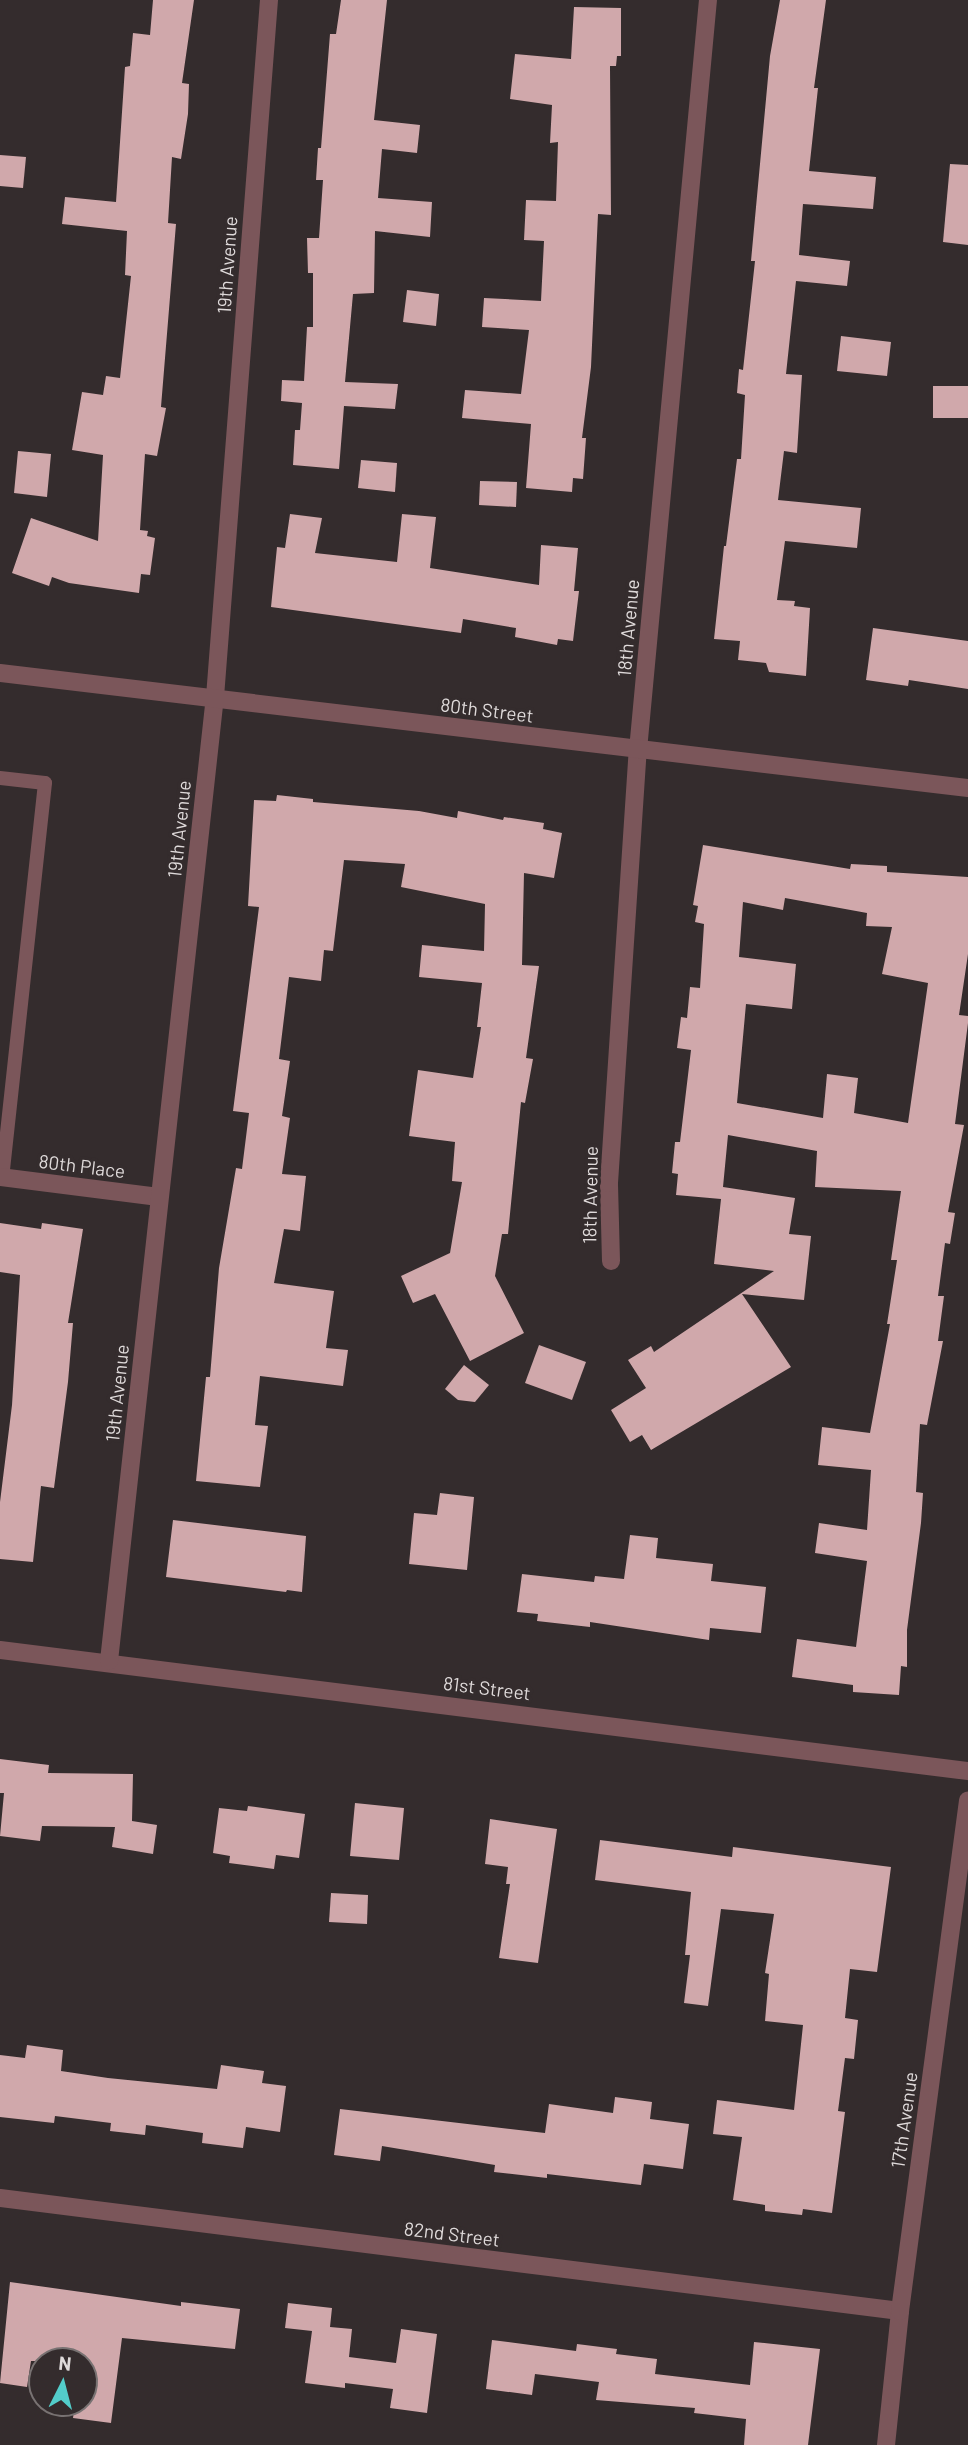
<!DOCTYPE html>
<style>
body{margin:0}
#map{position:relative;width:968px;height:2445px;overflow:hidden;background:#342c2d;font-family:Barlow,sans-serif}
div>[style]{position:absolute}
[style*='--x']{left:calc(var(--x)*1px);top:calc(var(--y)*1px);width:calc(var(--w)*1px);rotate:calc(var(--a)*1deg)}
.building>*{inset:0;background:#d0a8ab}
.service>*{height:14px;margin:-7px;padding:0 7px;transform-origin:7px;border-radius:7px;background:#7b565a}
.minor>*{height:18px;margin:-9px;padding:0 9px;transform-origin:9px;border-radius:9px;background:#7b565a}
.tertiary>*{height:18px;margin:-9px;padding:0 9px;transform-origin:9px;border-radius:9px;background:#7b565a}
span{translate:-50% -50%;white-space:nowrap;text-align:center;line-height:1.15;-webkit-text-stroke:7px #342c2d;paint-order:stroke}
.street-label{font-size:19px;color:#dfdada}
.north{position:absolute;left:28px;top:2347px;width:70px;height:70px;box-sizing:border-box;background:#342c2d;border:2px solid #787272;border-radius:50%;rotate:6deg;font-size:19px;font-weight:700;line-height:28px;text-align:center;color:#dfdada}
.north::after{content:'';display:block;margin:auto;width:24px;height:32px;background:#53cdca;clip-path:polygon(50% 0,100% 100%,50% 72%,0 100%)}
</style>
<div id="map">
<div class="building">
<div style="clip-path:polygon(153px 0,194px 0,182px 83px,189px 84px,188px 114px,181px 159px,172px 157px,168px 223px,176px 224px,161px 407px,166px 408px,157px 456px,145px 454px,140px 530px,148px 531px,147px 536px,155px 538px,150px 575px,141px 574px,139px 593px,69px 583px,52px 577px,49px 586px,12px 573px,31px 518px,98px 541px,103px 455px,72px 450px,82px 392px,103px 395px,106px 376px,120px 378px,131px 276px,125px 275px,127px 231px,62px 224px,65px 197px,116px 202px,125px 67px,130px 66px,133px 33px,150px 35px)"></div>
<div style="clip-path:polygon(341px 0,387px 0,374px 120px,420px 125px,417px 153px,382px 149px,378px 198px,432px 202px,430px 237px,375px 231px,374px 293px,353px 294px,345px 382px,398px 384px,395px 409px,344px 406px,339px 469px,293px 465px,295px 430px,300px 430px,302px 403px,281px 401px,282px 380px,304px 381px,307px 327px,313px 327px,313px 273px,308px 273px,307px 238px,319px 238px,323px 180px,316px 180px,318px 148px,321px 148px,330px 34px,336px 34px)"></div>
<div style="clip-path:polygon(780px 0,826px 0,814px 88px,818px 88px,809px 171px,876px 177px,873px 209px,803px 204px,799px 255px,850px 261px,847px 286px,796px 281px,786px 374px,802px 375px,797px 453px,784px 451px,778px 500px,861px 508px,857px 548px,785px 541px,777px 600px,795px 601px,794px 606px,810px 608px,806px 676px,769px 672px,766px 663px,738px 660px,740px 641px,714px 639px,724px 546px,726px 546px,737px 459px,741px 459px,745px 395px,737px 393px,739px 369px,743px 370px,755px 261px,751px 261px,770px 56px)"></div>
<div style="clip-path:polygon(574px 7px,621px 8px,621px 56px,617px 56px,616px 66px,610px 66px,611px 215px,598px 214px,591px 367px,582px 438px,586px 438px,583px 479px,573px 478px,572px 492px,526px 488px,531px 424px,462px 418px,465px 390px,521px 394px,529px 330px,482px 327px,484px 298px,541px 301px,544px 241px,524px 240px,526px 200px,556px 201px,558px 142px,550px 143px,552px 105px,510px 99px,515px 54px,571px 59px)"></div>
<div style="clip-path:polygon(0 155px,26px 157px,23px 188px,0 186px)"></div>
<div style="clip-path:polygon(950px 164px,968px 165px,968px 245px,943px 242px)"></div>
<div style="clip-path:polygon(407px 290px,439px 294px,436px 326px,403px 322px)"></div>
<div style="clip-path:polygon(841px 336px,891px 342px,887px 376px,837px 371px)"></div>
<div style="clip-path:polygon(933px 386px,968px 386px,968px 418px,933px 418px)"></div>
<div style="clip-path:polygon(18px 451px,51px 454px,47px 497px,14px 493px)"></div>
<div style="clip-path:polygon(361px 460px,397px 463px,395px 492px,358px 488px)"></div>
<div style="clip-path:polygon(480px 481px,517px 482px,516px 507px,479px 505px)"></div>
<div style="clip-path:polygon(290px 514px,322px 518px,315px 553px,397px 562px,402px 514px,436px 517px,430px 568px,539px 585px,541px 545px,578px 548px,574px 591px,579px 591px,573px 641px,558px 639px,557px 645px,515px 637px,516px 628px,463px 619px,461px 633px,271px 607px,277px 547px,285px 548px)"></div>
<div style="clip-path:polygon(873px 628px,968px 641px,968px 689px,909px 680px,908px 686px,866px 680px)"></div>
<div style="clip-path:polygon(277px 795px,313px 799px,313px 802px,419px 811px,457px 818px,458px 811px,503px 820px,504px 817px,544px 823px,543px 829px,562px 833px,554px 878px,524px 873px,522px 965px,539px 966px,526px 1058px,533px 1059px,525px 1103px,521px 1102px,508px 1234px,502px 1234px,495px 1276px,524px 1333px,470px 1361px,435px 1294px,413px 1303px,401px 1276px,450px 1253px,462px 1182px,452px 1181px,455px 1142px,409px 1136px,418px 1070px,473px 1078px,481px 1027px,477px 1027px,482px 983px,419px 977px,422px 945px,484px 951px,485px 904px,401px 887px,405px 864px,344px 860px,333px 951px,324px 950px,321px 981px,289px 977px,279px 1059px,290px 1061px,282px 1116px,290px 1118px,282px 1174px,306px 1176px,300px 1231px,284px 1229px,274px 1283px,334px 1291px,326px 1348px,348px 1350px,343px 1386px,260px 1376px,255px 1425px,268px 1426px,260px 1487px,196px 1481px,206px 1377px,210px 1377px,219px 1268px,236px 1168px,242px 1169px,249px 1113px,233px 1111px,259px 907px,248px 906px,254px 800px,276px 801px)"></div>
<div style="clip-path:polygon(evenodd,703px 845px,850px 869px,851px 864px,887px 866px,887px 872px,968px 877px,968px 954px,959px 1015px,968px 1016px,968px 1023px,955px 1124px,964px 1125px,948px 1212px,955px 1213px,950px 1244px,945px 1243px,938px 1296px,944px 1296px,938px 1341px,943px 1341px,927px 1425px,920px 1424px,916px 1492px,923px 1493px,921px 1523px,907px 1630px,907px 1667px,901px 1666px,899px 1695px,853px 1692px,853px 1685px,792px 1677px,797px 1639px,856px 1647px,867px 1561px,815px 1553px,819px 1523px,867px 1530px,871px 1470px,818px 1465px,822px 1427px,870px 1433px,890px 1324px,887px 1324px,897px 1260px,891px 1260px,901px 1191px,815px 1187px,817px 1151px,728px 1135px,723px 1187px,795px 1198px,789px 1234px,811px 1236px,804px 1300px,742px 1294px,791px 1367px,651px 1450px,642px 1435px,630px 1442px,611px 1410px,646px 1388px,628px 1360px,651px 1346px,654px 1352px,774px 1271px,714px 1264px,721px 1199px,676px 1195px,678px 1174px,672px 1173px,675px 1142px,680px 1142px,691px 1050px,677px 1048px,681px 1017px,687px 1018px,690px 987px,700px 988px,704px 924px,695px 922px,698px 906px,693px 905px,703px 845px,785px 898px,867px 913px,866px 926px,892px 927px,882px 974px,928px 983px,908px 1123px,854px 1113px,858px 1078px,827px 1074px,823px 1118px,737px 1103px,746px 1004px,792px 1009px,796px 964px,739px 957px,743px 902px,783px 910px,785px 898px)"></div>
<div style="clip-path:polygon(0 1223px,41px 1229px,42px 1223px,83px 1229px,68px 1323px,73px 1323px,68px 1382px,54px 1488px,41px 1486px,33px 1562px,0 1559px,0 1502px,12px 1405px,20px 1275px,0 1272px)"></div>
<div style="clip-path:polygon(539px 1345px,586px 1362px,572px 1400px,525px 1383px)"></div>
<div style="clip-path:polygon(464px 1365px,489px 1385px,475px 1402px,458px 1400px,445px 1389px)"></div>
<div style="clip-path:polygon(440px 1493px,474px 1497px,467px 1570px,409px 1564px,414px 1513px,437px 1515px)"></div>
<div style="clip-path:polygon(173px 1520px,306px 1536px,302px 1592px,287px 1590px,286px 1592px,166px 1577px)"></div>
<div style="clip-path:polygon(630px 1535px,658px 1538px,656px 1558px,713px 1564px,711px 1581px,766px 1587px,761px 1633px,710px 1628px,709px 1640px,590px 1622px,590px 1627px,537px 1621px,538px 1614px,517px 1612px,522px 1574px,594px 1582px,595px 1576px,624px 1579px)"></div>
<div style="clip-path:polygon(0 1759px,49px 1765px,48px 1773px,133px 1774px,132px 1821px,157px 1825px,153px 1854px,112px 1847px,115px 1827px,42px 1826px,40px 1841px,0 1836px,4px 1793px,0 1793px)"></div>
<div style="clip-path:polygon(355px 1803px,404px 1808px,399px 1860px,350px 1856px)"></div>
<div style="clip-path:polygon(248px 1806px,305px 1814px,299px 1858px,276px 1855px,274px 1869px,229px 1863px,230px 1856px,213px 1853px,219px 1808px,247px 1811px)"></div>
<div style="clip-path:polygon(490px 1819px,557px 1829px,538px 1963px,499px 1958px,510px 1884px,506px 1884px,508px 1867px,485px 1864px)"></div>
<div style="clip-path:polygon(600px 1840px,732px 1857px,733px 1847px,891px 1867px,877px 1972px,850px 1969px,845px 2018px,858px 2020px,854px 2059px,845px 2058px,838px 2111px,845px 2112px,832px 2213px,803px 2209px,802px 2215px,765px 2211px,765px 2205px,733px 2200px,742px 2137px,713px 2134px,717px 2100px,794px 2110px,803px 2025px,765px 2021px,769px 1974px,765px 1973px,774px 1914px,721px 1909px,708px 2006px,684px 2003px,690px 1955px,685px 1955px,691px 1892px,595px 1880px)"></div>
<div style="clip-path:polygon(331px 1893px,368px 1895px,367px 1924px,329px 1922px)"></div>
<div style="clip-path:polygon(27px 2045px,63px 2050px,61px 2071px,108px 2078px,217px 2089px,221px 2065px,264px 2071px,262px 2083px,286px 2086px,280px 2132px,246px 2127px,243px 2148px,202px 2143px,203px 2133px,146px 2125px,145px 2135px,110px 2131px,111px 2123px,55px 2116px,54px 2123px,0 2117px,0 2055px,25px 2058px)"></div>
<div style="clip-path:polygon(615px 2097px,652px 2102px,650px 2119px,689px 2124px,683px 2169px,644px 2164px,641px 2185px,547px 2174px,547px 2178px,494px 2172px,495px 2165px,382px 2146px,380px 2161px,334px 2155px,340px 2109px,545px 2133px,549px 2104px,613px 2113px)"></div>
<div style="clip-path:polygon(10px 2282px,181px 2306px,181px 2302px,240px 2309px,235px 2349px,122px 2338px,111px 2423px,73px 2418px,75px 2403px,84px 2403px,84px 2361px,31px 2361px,27px 2387px,0 2383px)"></div>
<div style="clip-path:polygon(288px 2303px,332px 2308px,330px 2327px,352px 2329px,349px 2357px,396px 2363px,401px 2329px,437px 2334px,427px 2413px,390px 2408px,393px 2389px,345px 2383px,345px 2388px,305px 2383px,312px 2331px,285px 2328px)"></div>
<div style="clip-path:polygon(492px 2340px,576px 2351px,577px 2344px,617px 2349px,616px 2354px,657px 2359px,655px 2374px,750px 2385px,754px 2342px,820px 2349px,808px 2445px,744px 2445px,746px 2419px,694px 2413px,695px 2408px,596px 2400px,599px 2382px,535px 2374px,532px 2395px,486px 2389px)"></div>
</div>
<div class="service">
<div style="--x:0;--y:778;--w:45;--a:6.3"></div>
<div style="--x:45;--y:783;--w:397;--a:96.2"></div>
</div>
<div class="minor">
<div style="--x:0;--y:1177;--w:160;--a:7.2"></div>
<div style="--x:611;--y:1261;--w:78;--a:-91.5"></div>
<div style="--x:609;--y:1183;--w:434;--a:-86.2"></div>
<div style="--x:638;--y:750;--w:753;--a:-84.67"></div>
<div style="--x:0;--y:1650;--w:976;--a:7.13"></div>
<div style="--x:109;--y:1661;--w:970;--a:-83.73"></div>
<div style="--x:215;--y:697;--w:699;--a:-85.57"></div>
<div style="--x:0;--y:2198;--w:907;--a:7.16"></div>
<div style="--x:886;--y:2445;--w:135;--a:-84"></div>
<div style="--x:900;--y:2311;--w:515;--a:-82.41"></div>
</div>
<div class="tertiary">
<div style="--x:0;--y:673;--w:975;--a:6.78"></div>
</div>
<div class="street-label">
<span style="left:227px;top:265px;rotate:-86deg">19th Avenue</span>
<span style="left:628px;top:628px;rotate:-85deg">18th Avenue</span>
<span style="left:487px;top:710px;rotate:7deg">80th Street</span>
<span style="left:179px;top:829px;rotate:-84deg">19th Avenue</span>
<span style="left:82px;top:1166px;rotate:7deg">80th Place</span>
<span style="left:590px;top:1195px;rotate:-89deg">18th Avenue</span>
<span style="left:117px;top:1393px;rotate:-84deg">19th Avenue</span>
<span style="left:487px;top:1688px;rotate:7deg">81st Street</span>
<span style="left:904px;top:2120px;rotate:-82deg">17th Avenue</span>
<span style="left:452px;top:2234px;rotate:7deg">82nd Street</span>
</div>
<div class="north">N</div>
</div>
